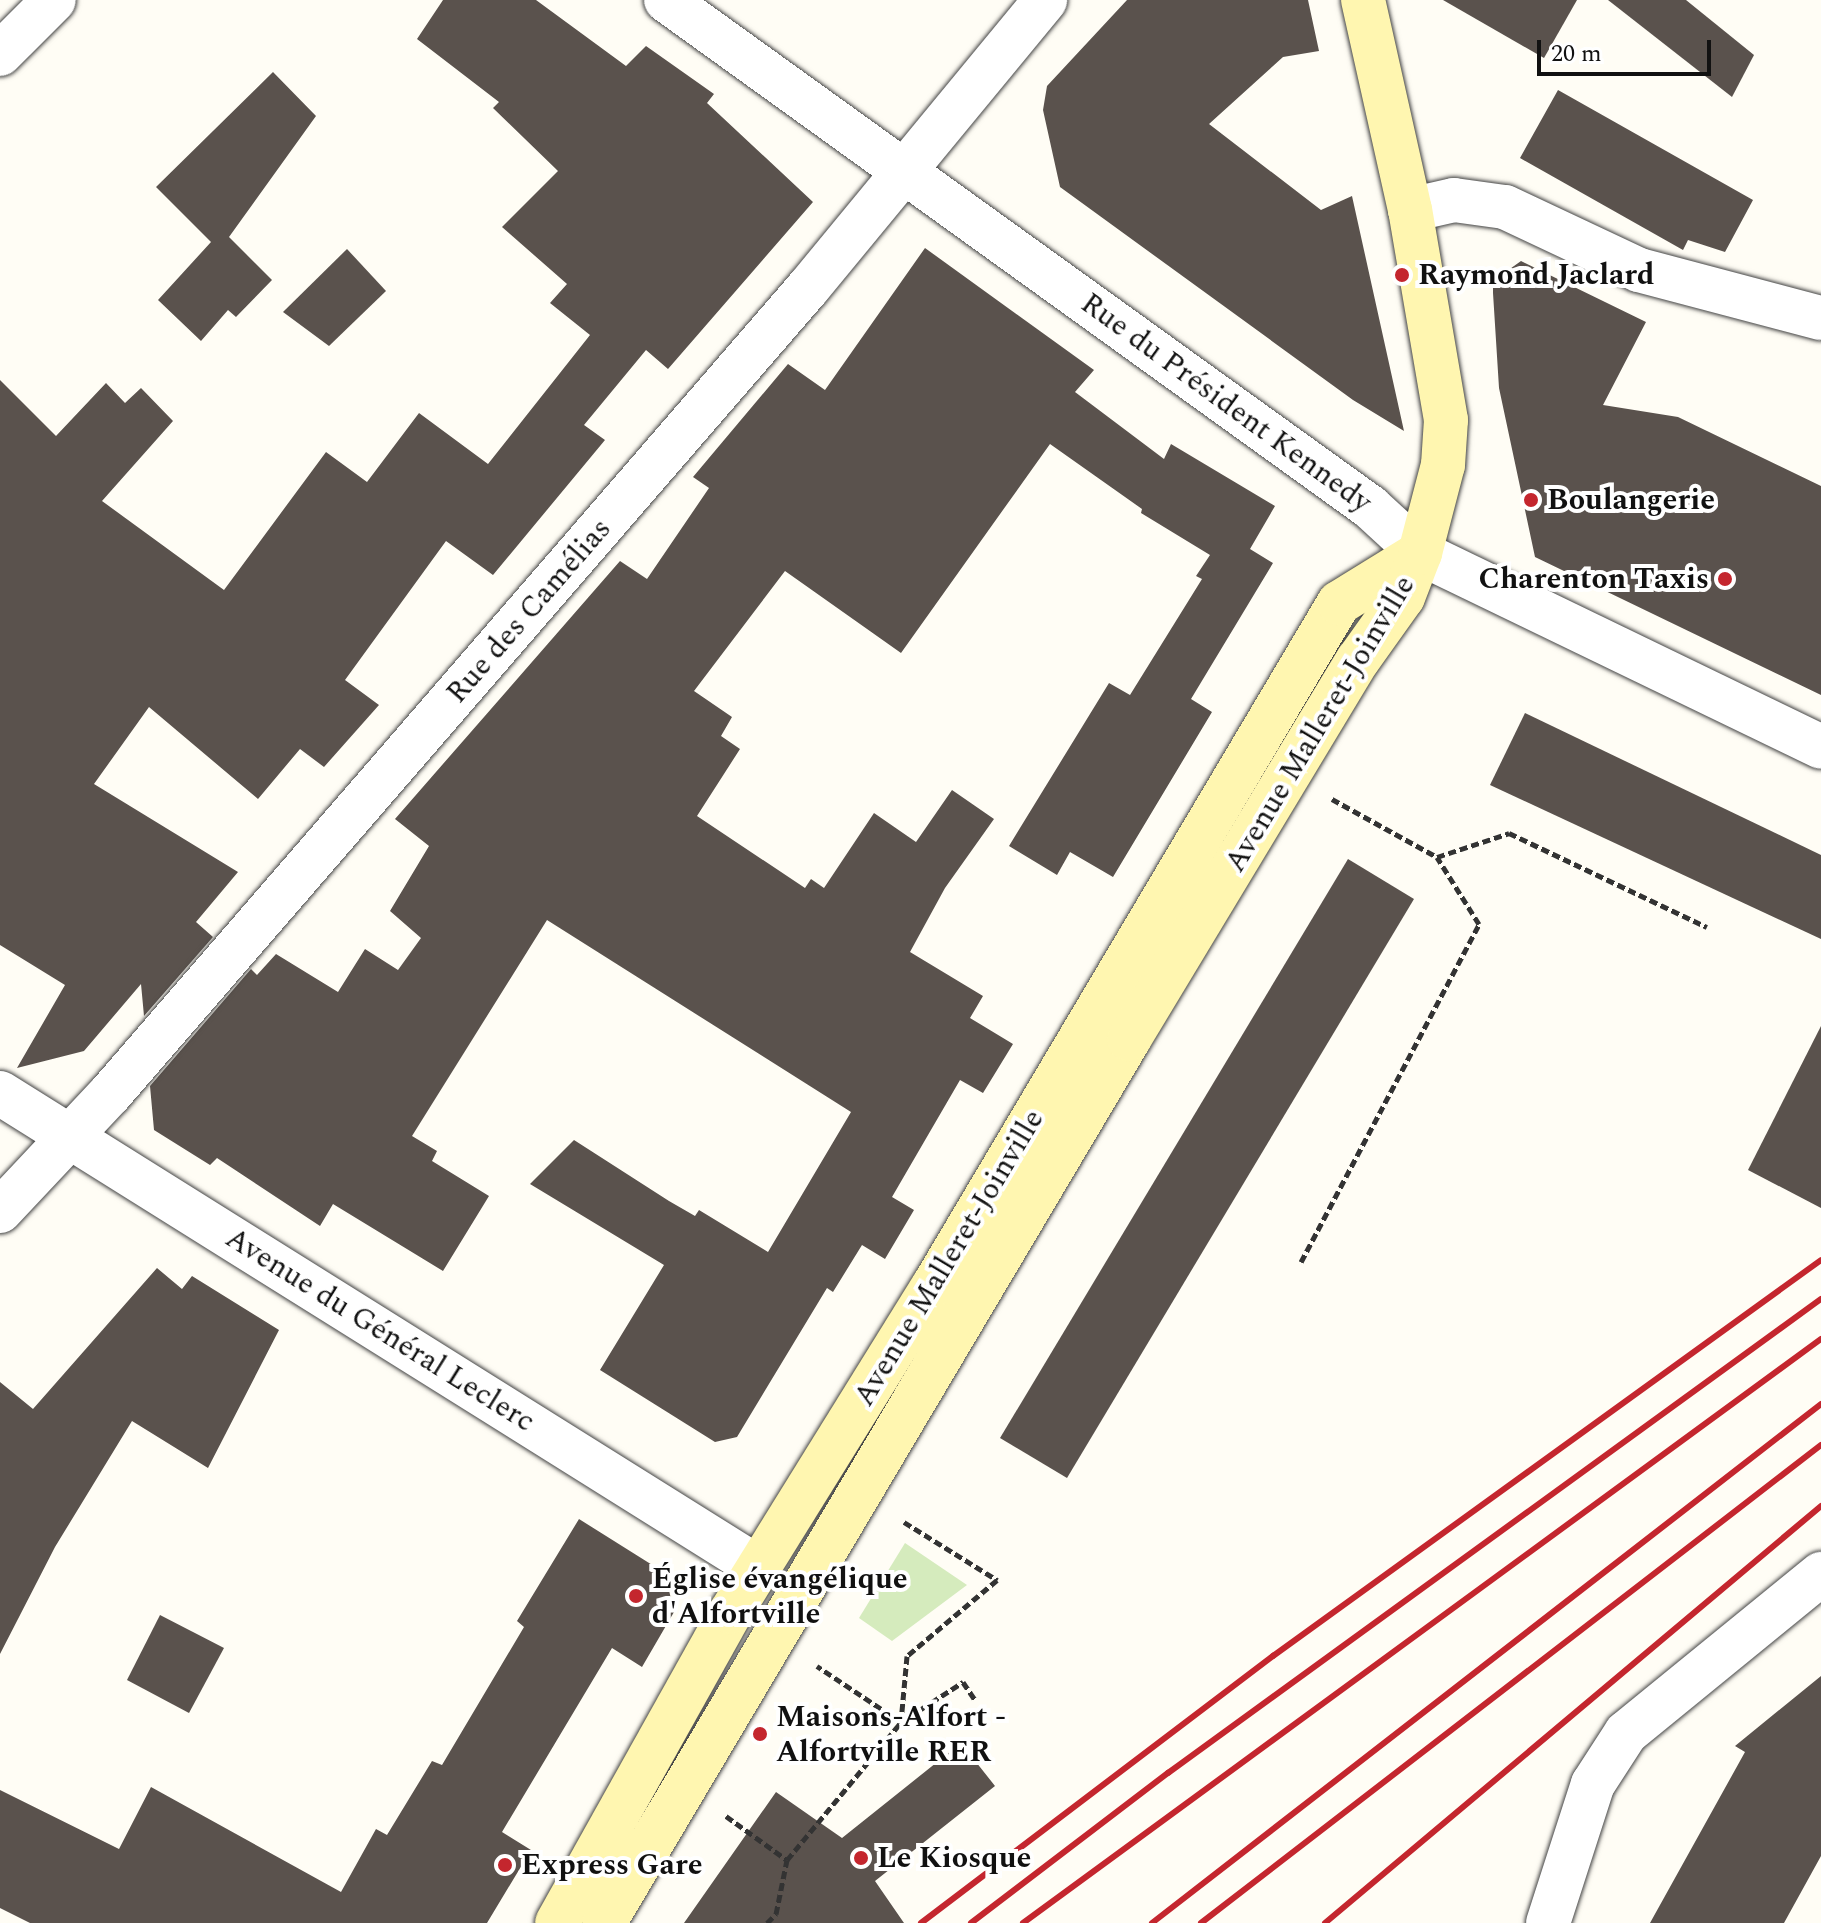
<!DOCTYPE html>
<meta charset="utf-8">
<style>
body{margin:0}
#map{position:relative;width:1821px;height:1923px;overflow:hidden;background:#fffdf5;font-family:Spectral,serif}
div>[style]{position:absolute}
[style*='--x']{left:calc(var(--x)*1px);top:calc(var(--y)*1px);width:calc(var(--w)*1px);rotate:calc(var(--a)*1deg)}
.green>*{inset:0;background:#d5ebbd}
.building>*{inset:0;background:#5a524d}
.path>*{height:5px;margin-top:-2.5px;transform-origin:0;background:repeating-linear-gradient(90deg,#333 0 8px,transparent 0 12px)}
.roads{filter:drop-shadow(0 0 2px #444) drop-shadow(0 0 2px #444)}
.street>*{height:44px;margin:-22px;padding:0 22px;transform-origin:22px;border-radius:22px;background:#fff}
.secondary>*{height:44px;margin:-22px;padding:0 22px;transform-origin:22px;border-radius:22px;background:#fff6b0}
.rail>*{height:6px;margin:-3px;padding:0 3px;transform-origin:3px;border-radius:3px;background:#c4262e}
.dots>*{width:22px;height:22px;translate:-50% -50%;box-sizing:border-box;border:4px solid #fff;border-radius:50%}
span{translate:-50% -50%;white-space:nowrap;text-align:center;line-height:1.15;-webkit-text-stroke:8px #fff;paint-order:stroke}
.poi-label{font-size:30px;color:#111;font-weight:700}
.left{translate:0 -50%;text-align:left}
.right{translate:-100% -50%;text-align:right}
.street-label{font-size:30px;color:#111}
.scale{position:absolute;left:1537px;top:40px;width:174px;height:36px;box-sizing:border-box;border:4px solid #111;border-top:0;padding-left:10px;font-size:24px;line-height:28px;white-space:nowrap;color:#111;-webkit-text-stroke:6px #fff;paint-order:stroke}
</style>
<div id="map">
<div class="green">
<div style="clip-path:polygon(905px 1543px,967px 1585px,892px 1641px,859px 1618px)"></div>
</div>
<div class="building">
<div style="clip-path:polygon(443px 0,536px 0,626px 66px,646px 46px,714px 94px,707px 103px,813px 202px,668px 369px,646px 350px,584px 425px,605px 440px,493px 575px,446px 541px,345px 680px,379px 705px,324px 767px,300px 749px,258px 799px,149px 707px,94px 784px,238px 872px,196px 922px,213px 937px,144px 1016px,141px 984px,84px 1051px,17px 1068px,65px 985px,0 945px,0 380px,56px 436px,106px 383px,125px 403px,141px 388px,173px 421px,102px 501px,224px 590px,326px 452px,367px 482px,419px 413px,488px 464px,590px 335px,550px 303px,567px 284px,502px 227px,558px 171px,493px 108px,499px 102px,417px 39px)"></div>
<div style="clip-path:polygon(1127px 0,1308px 0,1319px 51px,1283px 57px,1209px 124px,1321px 210px,1352px 196px,1404px 431px,1353px 400px,1060px 187px,1043px 110px,1047px 86px)"></div>
<div style="clip-path:polygon(1443px 0,1577px 0,1544px 58px)"></div>
<div style="clip-path:polygon(1608px 0,1686px 0,1754px 55px,1732px 97px)"></div>
<div style="clip-path:polygon(273px 72px,316px 116px,229px 237px,272px 280px,236px 317px,228px 310px,201px 341px,158px 300px,211px 242px,156px 187px)"></div>
<div style="clip-path:polygon(1558px 90px,1753px 200px,1725px 252px,1688px 240px,1683px 250px,1520px 158px)"></div>
<div style="clip-path:polygon(925px 248px,1094px 370px,1075px 392px,1164px 459px,1171px 444px,1275px 506px,1250px 549px,1273px 563px,1191px 699px,1212px 712px,1113px 877px,1070px 852px,1057px 875px,1009px 846px,1109px 683px,1130px 695px,1202px 579px,1196px 576px,1210px 555px,1141px 513px,1142px 509px,1050px 444px,901px 653px,785px 571px,694px 691px,732px 717px,721px 736px,740px 749px,697px 816px,805px 888px,811px 879px,824px 888px,874px 813px,916px 842px,952px 790px,994px 819px,945px 888px,910px 952px,983px 996px,970px 1018px,1013px 1044px,983px 1093px,960px 1080px,892px 1197px,914px 1210px,885px 1259px,862px 1245px,833px 1292px,827px 1288px,737px 1437px,715px 1442px,600px 1370px,664px 1265px,530px 1184px,574px 1140px,669px 1201px,695px 1216px,699px 1210px,768px 1252px,851px 1112px,547px 920px,412px 1136px,437px 1151px,432px 1161px,489px 1196px,443px 1271px,333px 1204px,320px 1226px,217px 1158px,210px 1165px,154px 1130px,150px 1086px,251px 969px,257px 975px,276px 954px,338px 992px,365px 949px,398px 970px,421px 938px,390px 911px,429px 846px,395px 819px,620px 561px,647px 579px,709px 488px,693px 477px,788px 364px,825px 390px)"></div>
<div style="clip-path:polygon(347px 249px,386px 291px,329px 346px,283px 312px)"></div>
<div style="clip-path:polygon(1521px 261px,1646px 322px,1603px 405px,1678px 417px,1821px 486px,1821px 695px,1535px 557px,1499px 388px,1493px 293px,1493px 281px)"></div>
<div style="clip-path:polygon(1525px 713px,1821px 855px,1821px 939px,1490px 785px)"></div>
<div style="clip-path:polygon(1348px 859px,1414px 899px,1067px 1478px,1000px 1438px)"></div>
<div style="clip-path:polygon(1821px 1026px,1821px 1208px,1748px 1170px)"></div>
<div style="clip-path:polygon(157px 1268px,182px 1289px,192px 1276px,279px 1330px,208px 1468px,132px 1421px,55px 1547px,0 1654px,0 1382px,33px 1409px)"></div>
<div style="clip-path:polygon(579px 1519px,665px 1573px,674px 1612px,642px 1667px,612px 1648px,502px 1832px,531px 1850px,487px 1923px,30px 1923px,0 1908px,0 1790px,119px 1849px,151px 1787px,341px 1892px,376px 1829px,387px 1835px,432px 1761px,442px 1765px,524px 1627px,517px 1621px)"></div>
<div style="clip-path:polygon(160px 1615px,224px 1648px,189px 1713px,127px 1680px)"></div>
<div style="clip-path:polygon(1821px 1676px,1821px 1856px,1784px 1923px,1650px 1923px,1745px 1752px,1735px 1746px)"></div>
<div style="clip-path:polygon(961px 1743px,995px 1786px,875px 1881px,904px 1923px,684px 1923px,776px 1792px,842px 1838px)"></div>
</div>
<div class="path">
<div style="--x:1332;--y:799;--w:120;--a:28.9"></div>
<div style="--x:1437;--y:857;--w:76;--a:-18.4"></div>
<div style="--x:1509;--y:833;--w:219;--a:25.4"></div>
<div style="--x:1301;--y:1262;--w:382;--a:-62.2"></div>
<div style="--x:1479;--y:924;--w:79;--a:-122.1"></div>
<div style="--x:904;--y:1522;--w:110;--a:31.9"></div>
<div style="--x:997;--y:1580;--w:118;--a:139.8"></div>
<div style="--x:907;--y:1656;--w:66;--a:95.2"></div>
<div style="--x:901;--y:1722;--w:74;--a:-32.8"></div>
<div style="--x:963;--y:1682;--w:22;--a:56"></div>
<div style="--x:726;--y:1816;--w:75;--a:35.8"></div>
<div style="--x:767;--y:1923;--w:13;--a:-45"></div>
<div style="--x:776;--y:1914;--w:55;--a:-78.5"></div>
<div style="--x:787;--y:1860;--w:179;--a:-50.4"></div>
<div style="--x:901;--y:1722;--w:101;--a:-146.3"></div>
</div>
<div class="roads">
<div class="street">
<div style="--x:666;--y:0;--w:868;--a:35.76"></div>
<div style="--x:1370;--y:507;--w:68;--a:42.6"></div>
<div style="--x:1420;--y:553;--w:445;--a:25.8"></div>
<div style="--x:0;--y:54;--w:76;--a:-45"></div>
<div style="--x:1410;--y:210;--w:45;--a:-12.8"></div>
<div style="--x:1454;--y:200;--w:51;--a:7.8"></div>
<div style="--x:1505;--y:207;--w:148;--a:25.2"></div>
<div style="--x:1639;--y:270;--w:188;--a:14.8"></div>
<div style="--x:0;--y:1093;--w:895;--a:32.04"></div>
<div style="--x:0;--y:1211;--w:161;--a:-46.8"></div>
<div style="--x:110;--y:1094;--w:1066;--a:-49.11"></div>
<div style="--x:808;--y:288;--w:373;--a:-50.5"></div>
<div style="--x:1548;--y:1923;--w:146;--a:-72.1"></div>
<div style="--x:1593;--y:1784;--w:61;--a:-57.1"></div>
<div style="--x:1626;--y:1733;--w:252;--a:-39.2"></div>
</div>
<div class="secondary">
<div style="--x:557;--y:1923;--w:356;--a:-60.8"></div>
<div style="--x:731;--y:1612;--w:385;--a:-58.2"></div>
<div style="--x:934;--y:1285;--w:793;--a:-59.3"></div>
<div style="--x:1339;--y:603;--w:95;--a:-31.7"></div>
<div style="--x:604;--y:1923;--w:1028;--a:-59.29"></div>
<div style="--x:1129;--y:1039;--w:443;--a:-58.9"></div>
<div style="--x:1358;--y:660;--w:77;--a:-54.5"></div>
<div style="--x:1403;--y:597;--w:47;--a:-68.9"></div>
<div style="--x:1420;--y:553;--w:91;--a:-75.4"></div>
<div style="--x:1443;--y:465;--w:45;--a:-86.2"></div>
<div style="--x:1446;--y:420;--w:213;--a:-99.7"></div>
<div style="--x:1410;--y:210;--w:215;--a:-102.6"></div>
</div>
</div>
<div class="rail">
<div style="--x:921;--y:1923;--w:442;--a:-37.2"></div>
<div style="--x:1273;--y:1656;--w:676;--a:-35.85"></div>
<div style="--x:971;--y:1923;--w:248;--a:-37.3"></div>
<div style="--x:1168;--y:1773;--w:807;--a:-35.98"></div>
<div style="--x:1023;--y:1923;--w:989;--a:-36.2"></div>
<div style="--x:1152;--y:1923;--w:847;--a:-37.8"></div>
<div style="--x:1201;--y:1923;--w:783;--a:-37.63"></div>
<div style="--x:1325;--y:1923;--w:648;--a:-40.05"></div>
</div>
<div class="dots">
<div style="left:1402px;top:275px;background:#c4262e"></div>
<div style="left:1531px;top:500px;background:#c4262e"></div>
<div style="left:1725px;top:579px;background:#c4262e"></div>
<div style="left:636px;top:1596px;background:#c4262e"></div>
<div style="left:760px;top:1734px;background:#c4262e"></div>
<div style="left:861px;top:1858px;background:#c4262e"></div>
<div style="left:505px;top:1865px;background:#c4262e"></div>
</div>
<div class="poi-label">
<span class="left" style="left:1418px;top:275px">Raymond Jaclard</span>
<span class="left" style="left:1547px;top:500px">Boulangerie</span>
<span class="right" style="left:1709px;top:579px">Charenton Taxis</span>
<span class="left" style="left:652px;top:1596px">Église évangélique<br>d'Alfortville</span>
<span class="left" style="left:776px;top:1734px">Maisons-Alfort -<br>Alfortville RER</span>
<span class="left" style="left:877px;top:1858px">Le Kiosque</span>
<span class="left" style="left:521px;top:1865px">Express Gare</span>
</div>
<div class="street-label">
<span style="left:1226px;top:403px;rotate:36deg">Rue du Président Kennedy</span>
<span style="left:529px;top:611px;rotate:-49deg">Rue des Camélias</span>
<span style="left:1320px;top:724px;rotate:-59deg">Avenue Malleret-Joinville</span>
<span style="left:949px;top:1258px;rotate:-59deg">Avenue Malleret-Joinville</span>
<span style="left:380px;top:1330px;rotate:32deg">Avenue du Général Leclerc</span>
</div>
<div class="scale">20 m</div>
</div>
